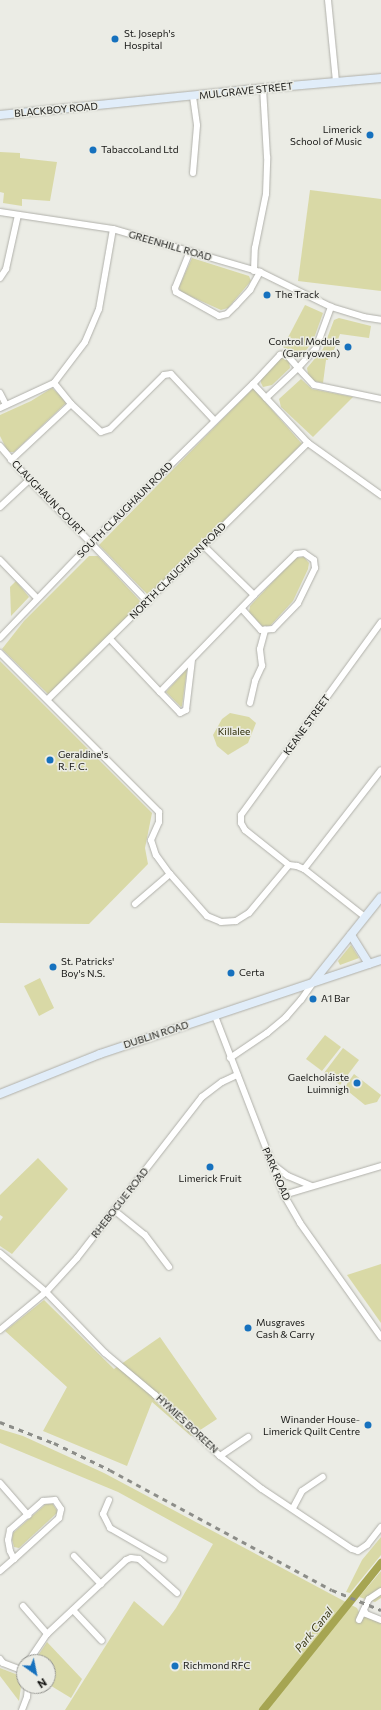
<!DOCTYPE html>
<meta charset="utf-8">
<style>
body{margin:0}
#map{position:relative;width:381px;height:1710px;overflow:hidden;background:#ebece5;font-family:Commissioner,sans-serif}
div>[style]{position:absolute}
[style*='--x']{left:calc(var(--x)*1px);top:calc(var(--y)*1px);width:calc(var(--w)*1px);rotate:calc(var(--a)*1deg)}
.green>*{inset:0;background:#d9d9a6}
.canal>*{height:8px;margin:-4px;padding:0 4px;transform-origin:4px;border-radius:4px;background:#a6a552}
.roads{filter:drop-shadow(0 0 1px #b0b0aa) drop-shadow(0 0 1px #b0b0aa)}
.minor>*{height:6px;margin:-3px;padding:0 3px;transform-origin:3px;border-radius:3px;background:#fff}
.secondary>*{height:8px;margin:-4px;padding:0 4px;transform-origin:4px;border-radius:4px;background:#e1edf9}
.rail>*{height:2.5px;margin-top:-1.25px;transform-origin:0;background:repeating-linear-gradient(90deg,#8c8d88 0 5px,transparent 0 10px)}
.dots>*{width:11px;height:11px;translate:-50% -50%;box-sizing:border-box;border:2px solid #ebece5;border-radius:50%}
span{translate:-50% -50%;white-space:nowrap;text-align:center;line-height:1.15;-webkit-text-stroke:3px #ebece5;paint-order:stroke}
.poi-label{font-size:10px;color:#181816}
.left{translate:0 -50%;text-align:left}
.right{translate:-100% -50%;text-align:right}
.street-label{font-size:10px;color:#181816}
.park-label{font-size:10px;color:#2d2c07}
.water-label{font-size:11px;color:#3c3b17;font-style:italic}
.north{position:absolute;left:16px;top:1654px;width:40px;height:40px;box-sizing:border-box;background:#ebece5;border:1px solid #979792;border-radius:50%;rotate:147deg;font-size:11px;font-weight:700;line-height:16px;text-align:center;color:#181816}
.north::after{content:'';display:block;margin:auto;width:14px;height:18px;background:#1671be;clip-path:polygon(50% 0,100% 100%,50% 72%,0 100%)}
</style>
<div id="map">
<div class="green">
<div style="clip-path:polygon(0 152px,20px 153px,20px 158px,57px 162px,50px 201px,22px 199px,22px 206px,3px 203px,4px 193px,0 192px)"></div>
<div style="clip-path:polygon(310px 190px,381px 199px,381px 291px,298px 281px)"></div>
<div style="clip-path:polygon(192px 258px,249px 276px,251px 281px,228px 308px,221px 310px,181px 292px,179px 287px)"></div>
<div style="clip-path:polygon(305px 305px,323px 313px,313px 341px,302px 356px,292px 354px,283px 347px)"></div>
<div style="clip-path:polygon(339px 318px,371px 326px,369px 338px,340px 334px,334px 350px,332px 350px,331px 355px,329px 355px,328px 360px,326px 360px,323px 383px,314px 381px,308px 374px,307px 368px,323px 349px,334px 320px)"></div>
<div style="clip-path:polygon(285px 357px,289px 360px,290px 368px,272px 385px,263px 387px,261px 383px,261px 377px,280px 358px)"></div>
<div style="clip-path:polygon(301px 379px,312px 389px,353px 397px,313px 437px,281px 407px,279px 399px)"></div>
<div style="clip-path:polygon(52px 388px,64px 399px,66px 403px,14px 452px,8px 452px,0 436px,0 415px,31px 401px)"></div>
<div style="clip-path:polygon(253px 388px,302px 444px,149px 596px,99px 545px)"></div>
<div style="clip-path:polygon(89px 556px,98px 556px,142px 603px,49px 695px,2px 649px,24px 621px)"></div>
<div style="clip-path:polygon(304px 557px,309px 563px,308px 569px,293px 601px,270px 626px,262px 626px,249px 612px,250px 606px,295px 558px)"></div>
<div style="clip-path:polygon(16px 581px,29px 597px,11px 616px,10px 587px)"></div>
<div style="clip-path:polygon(0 661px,152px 813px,145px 848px,148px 864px,89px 924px,0 923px)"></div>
<div style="clip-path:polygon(187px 669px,182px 706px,181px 707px,166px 692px)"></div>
<div style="clip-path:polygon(230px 713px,249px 717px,256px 723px,248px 743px,228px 755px,217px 746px,213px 735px,222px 719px)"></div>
<div style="clip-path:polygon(351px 945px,359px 958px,340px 965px,338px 961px)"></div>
<div style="clip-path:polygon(40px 978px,54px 1008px,39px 1016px,24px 986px)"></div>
<div style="clip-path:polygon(325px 1035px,341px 1047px,322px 1071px,306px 1059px)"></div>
<div style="clip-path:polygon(343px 1048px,359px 1060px,340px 1085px,324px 1073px)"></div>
<div style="clip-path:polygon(354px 1074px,381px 1095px,377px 1102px,365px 1105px,344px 1088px)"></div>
<div style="clip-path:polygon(38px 1158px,68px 1189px,12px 1254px,0 1246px,0 1221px,3px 1217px,0 1215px,0 1195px)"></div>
<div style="clip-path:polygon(381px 1264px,381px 1323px,347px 1275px)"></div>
<div style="clip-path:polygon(44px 1300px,114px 1369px,160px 1337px,217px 1419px,191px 1436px,152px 1402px,127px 1466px,43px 1431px,67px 1387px,5px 1331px)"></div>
<div style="clip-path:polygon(0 1429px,23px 1436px,104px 1473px,357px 1608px,360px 1614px,381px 1623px,381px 1710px,65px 1710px,134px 1601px,163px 1626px,176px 1608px,213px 1544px,118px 1492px,0 1443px)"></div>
<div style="clip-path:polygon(52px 1503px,58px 1512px,19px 1548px,14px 1547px,12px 1539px,13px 1533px,46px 1504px)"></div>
<div style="clip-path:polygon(381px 1537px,381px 1555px,350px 1593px,346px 1592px,362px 1560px)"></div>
<div style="clip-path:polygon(381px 1571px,381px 1598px,375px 1602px,359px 1597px)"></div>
<div style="clip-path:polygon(47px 1642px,82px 1679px,71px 1698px,48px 1684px,48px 1662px,37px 1662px,37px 1657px)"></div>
<div style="clip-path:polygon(0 1668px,18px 1675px,22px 1679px,19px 1701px,0 1676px)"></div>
</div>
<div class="canal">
<div style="--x:263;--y:1710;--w:189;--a:-51.2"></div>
</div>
<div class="roads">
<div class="minor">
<div style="--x:328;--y:0;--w:82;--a:84.4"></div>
<div style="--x:193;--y:173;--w:48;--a:-85.2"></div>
<div style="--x:197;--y:125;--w:29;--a:-98"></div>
<div style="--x:0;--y:212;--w:114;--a:8.6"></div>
<div style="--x:113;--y:229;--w:153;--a:16.3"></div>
<div style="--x:260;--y:272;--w:79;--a:26.2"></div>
<div style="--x:331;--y:307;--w:34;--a:17"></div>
<div style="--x:363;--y:317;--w:18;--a:9"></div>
<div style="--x:190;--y:251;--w:40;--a:112"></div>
<div style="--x:175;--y:288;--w:4;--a:76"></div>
<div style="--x:176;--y:292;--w:49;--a:29.2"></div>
<div style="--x:219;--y:316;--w:8;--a:-14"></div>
<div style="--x:227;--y:314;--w:13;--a:-45"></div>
<div style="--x:236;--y:305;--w:21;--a:-47"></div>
<div style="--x:250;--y:290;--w:21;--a:-61"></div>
<div style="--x:254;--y:271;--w:23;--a:-88"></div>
<div style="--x:255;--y:248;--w:55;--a:-78.5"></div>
<div style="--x:266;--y:194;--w:37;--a:-88"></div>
<div style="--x:267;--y:157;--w:69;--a:-93.3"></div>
<div style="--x:0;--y:278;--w:11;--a:-56"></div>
<div style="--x:6;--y:269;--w:55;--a:-77.5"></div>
<div style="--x:54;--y:383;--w:27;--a:51"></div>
<div style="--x:71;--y:404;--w:41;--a:43"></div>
<div style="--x:101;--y:432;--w:9;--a:-18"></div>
<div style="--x:110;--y:429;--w:76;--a:-45"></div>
<div style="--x:164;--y:375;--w:7;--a:-8"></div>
<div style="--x:171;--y:374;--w:64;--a:46.9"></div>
<div style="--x:253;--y:384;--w:81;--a:47"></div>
<div style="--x:308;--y:443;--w:90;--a:35.5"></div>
<div style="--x:0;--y:393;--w:13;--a:63"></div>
<div style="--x:266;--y:398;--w:44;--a:-43.2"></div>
<div style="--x:298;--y:368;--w:23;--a:47"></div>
<div style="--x:314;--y:385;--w:68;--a:11.8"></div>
<div style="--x:0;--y:408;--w:60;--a:-24.8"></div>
<div style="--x:54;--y:383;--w:51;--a:-52.9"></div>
<div style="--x:85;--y:342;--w:36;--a:-67"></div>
<div style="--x:99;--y:309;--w:81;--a:-80.1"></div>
<div style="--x:0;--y:446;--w:45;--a:49.5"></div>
<div style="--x:29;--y:480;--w:88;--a:45.5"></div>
<div style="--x:91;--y:543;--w:82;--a:46"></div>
<div style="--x:11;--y:460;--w:82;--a:-43"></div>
<div style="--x:0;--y:507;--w:40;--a:-43"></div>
<div style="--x:0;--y:560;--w:53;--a:45.8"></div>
<div style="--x:242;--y:609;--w:28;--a:48"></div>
<div style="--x:261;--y:630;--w:12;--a:-5"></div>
<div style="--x:273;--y:629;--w:36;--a:-46"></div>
<div style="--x:298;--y:603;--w:39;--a:-64"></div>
<div style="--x:315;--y:568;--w:8;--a:-97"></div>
<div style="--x:314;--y:560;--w:12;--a:-145"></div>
<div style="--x:304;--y:553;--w:8;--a:173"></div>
<div style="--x:296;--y:554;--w:59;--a:135.7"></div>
<div style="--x:0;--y:638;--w:132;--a:-46.2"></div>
<div style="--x:91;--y:543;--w:227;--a:-44.5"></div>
<div style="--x:253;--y:384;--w:40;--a:-47"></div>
<div style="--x:280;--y:355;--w:6;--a:-9"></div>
<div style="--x:286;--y:354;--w:18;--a:49"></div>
<div style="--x:298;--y:368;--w:27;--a:-48"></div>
<div style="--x:316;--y:348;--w:44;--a:-69.9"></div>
<div style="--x:110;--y:639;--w:73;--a:46.7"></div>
<div style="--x:160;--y:692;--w:135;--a:-45.9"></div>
<div style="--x:254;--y:595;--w:71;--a:-135.6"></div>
<div style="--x:0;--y:653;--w:225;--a:45"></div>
<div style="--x:159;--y:812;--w:10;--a:90"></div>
<div style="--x:159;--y:822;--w:20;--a:114"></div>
<div style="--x:151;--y:840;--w:16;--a:72"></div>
<div style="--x:156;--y:855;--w:24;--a:54"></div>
<div style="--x:170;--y:874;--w:56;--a:48.6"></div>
<div style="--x:207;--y:916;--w:15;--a:23"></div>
<div style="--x:221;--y:922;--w:15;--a:-4"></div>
<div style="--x:236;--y:921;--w:15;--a:-32"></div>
<div style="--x:249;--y:913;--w:62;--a:-50.2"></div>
<div style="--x:160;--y:692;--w:29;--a:46"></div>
<div style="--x:180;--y:713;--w:7;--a:-27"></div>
<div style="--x:186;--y:710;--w:50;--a:-83.2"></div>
<div style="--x:48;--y:699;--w:365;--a:-44.6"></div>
<div style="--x:250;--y:703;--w:23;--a:-77"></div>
<div style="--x:255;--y:681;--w:17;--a:-65"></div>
<div style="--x:262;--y:666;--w:17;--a:-97"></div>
<div style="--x:260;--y:649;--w:20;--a:-75"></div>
<div style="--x:304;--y:869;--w:125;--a:-52.1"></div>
<div style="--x:135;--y:904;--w:46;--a:-40.6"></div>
<div style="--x:365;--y:917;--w:78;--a:-141.8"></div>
<div style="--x:304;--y:869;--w:8;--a:-157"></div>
<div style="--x:297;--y:866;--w:8;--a:-173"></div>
<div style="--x:289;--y:865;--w:56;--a:-141.5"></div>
<div style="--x:245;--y:830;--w:8;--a:-120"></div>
<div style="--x:241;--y:823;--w:8;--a:-90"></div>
<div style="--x:241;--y:815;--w:238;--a:-54"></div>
<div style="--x:215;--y:1016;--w:192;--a:68.9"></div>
<div style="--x:284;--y:1195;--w:32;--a:60"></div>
<div style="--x:300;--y:1223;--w:140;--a:54.6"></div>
<div style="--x:230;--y:1058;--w:45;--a:-34"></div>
<div style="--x:267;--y:1033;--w:25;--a:-40"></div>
<div style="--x:286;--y:1017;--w:23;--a:-49"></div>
<div style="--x:301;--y:1000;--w:21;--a:-55"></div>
<div style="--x:272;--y:1164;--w:20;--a:37"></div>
<div style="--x:288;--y:1176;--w:25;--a:23"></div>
<div style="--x:284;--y:1195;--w:101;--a:-16.6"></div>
<div style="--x:115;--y:1211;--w:38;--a:39"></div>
<div style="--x:145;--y:1235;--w:40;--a:53"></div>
<div style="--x:0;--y:1253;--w:60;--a:40.3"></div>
<div style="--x:46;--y:1292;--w:85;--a:46"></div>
<div style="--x:105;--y:1353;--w:65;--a:40"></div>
<div style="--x:155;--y:1395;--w:89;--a:43.2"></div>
<div style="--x:220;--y:1456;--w:53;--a:38.2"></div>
<div style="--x:262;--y:1489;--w:108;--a:33.7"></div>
<div style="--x:352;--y:1549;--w:6;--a:18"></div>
<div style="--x:358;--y:1551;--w:11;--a:-34"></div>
<div style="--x:367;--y:1545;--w:23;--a:-52"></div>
<div style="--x:0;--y:1330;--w:60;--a:-39.6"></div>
<div style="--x:46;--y:1292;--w:46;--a:-47.6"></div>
<div style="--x:77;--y:1258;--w:204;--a:-52.2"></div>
<div style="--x:202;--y:1097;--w:25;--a:-37"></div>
<div style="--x:222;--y:1082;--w:17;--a:-25"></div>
<div style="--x:220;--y:1456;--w:34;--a:-34"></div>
<div style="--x:0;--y:1483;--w:43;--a:48.8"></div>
<div style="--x:109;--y:1500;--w:15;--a:113"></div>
<div style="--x:103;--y:1514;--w:16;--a:63"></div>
<div style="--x:110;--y:1528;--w:62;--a:29.9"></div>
<div style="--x:293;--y:1508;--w:19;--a:-62"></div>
<div style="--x:302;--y:1491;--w:25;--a:-34"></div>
<div style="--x:74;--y:1556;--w:39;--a:46"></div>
<div style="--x:0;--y:1571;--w:18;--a:-41"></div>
<div style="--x:14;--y:1559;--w:61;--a:-42.3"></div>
<div style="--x:59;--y:1518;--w:9;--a:-77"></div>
<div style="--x:61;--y:1509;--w:11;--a:-124"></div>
<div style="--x:55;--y:1500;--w:12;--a:175"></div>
<div style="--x:43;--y:1501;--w:44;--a:138.7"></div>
<div style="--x:10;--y:1530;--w:10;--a:101"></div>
<div style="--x:8;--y:1540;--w:11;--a:80"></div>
<div style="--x:10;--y:1551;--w:9;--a:63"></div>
<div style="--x:23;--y:1606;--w:37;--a:49"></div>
<div style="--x:73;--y:1610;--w:42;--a:46.9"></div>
<div style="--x:364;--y:1610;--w:4;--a:63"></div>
<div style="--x:366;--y:1614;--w:16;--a:22"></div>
<div style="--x:359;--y:1620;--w:23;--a:-65"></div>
<div style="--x:369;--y:1599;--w:14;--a:-34"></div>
<div style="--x:0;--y:1659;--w:5;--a:53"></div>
<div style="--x:3;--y:1663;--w:22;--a:21"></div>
<div style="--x:28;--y:1662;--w:34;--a:-56"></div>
<div style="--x:47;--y:1634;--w:108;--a:-43.1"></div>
<div style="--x:126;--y:1560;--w:5;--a:-22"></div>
<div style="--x:131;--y:1558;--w:8;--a:7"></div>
<div style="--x:139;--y:1559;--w:51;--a:41.8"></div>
<div style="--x:22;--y:1710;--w:14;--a:-69"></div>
<div style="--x:27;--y:1697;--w:11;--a:-85"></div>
</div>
<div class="secondary">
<div style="--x:0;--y:115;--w:246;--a:-5.8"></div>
<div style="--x:245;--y:90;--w:137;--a:-5"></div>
<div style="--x:351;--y:935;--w:34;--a:58"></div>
<div style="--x:314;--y:981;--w:107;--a:-51.4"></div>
<div style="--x:0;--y:1094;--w:108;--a:-21.8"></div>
<div style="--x:100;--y:1054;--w:296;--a:-18.5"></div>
</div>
</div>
<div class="rail">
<div style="--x:0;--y:1422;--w:58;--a:21.3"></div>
<div style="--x:54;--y:1443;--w:62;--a:25.7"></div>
<div style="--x:110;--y:1470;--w:252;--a:28.4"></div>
<div style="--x:332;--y:1590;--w:53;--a:22.2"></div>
</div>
<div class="dots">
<div style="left:115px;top:39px;background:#1671be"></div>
<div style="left:370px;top:135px;background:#1671be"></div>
<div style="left:93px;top:150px;background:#1671be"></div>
<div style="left:267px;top:295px;background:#1671be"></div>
<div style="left:348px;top:347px;background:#1671be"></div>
<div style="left:50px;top:760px;background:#1671be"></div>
<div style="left:53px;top:967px;background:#1671be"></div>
<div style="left:231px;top:973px;background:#1671be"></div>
<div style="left:313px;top:999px;background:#1671be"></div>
<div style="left:357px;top:1083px;background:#1671be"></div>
<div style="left:210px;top:1167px;background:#1671be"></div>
<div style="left:248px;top:1328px;background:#1671be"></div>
<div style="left:368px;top:1425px;background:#1671be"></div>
<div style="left:175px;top:1666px;background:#1671be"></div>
</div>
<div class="poi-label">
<span class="left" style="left:124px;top:39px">St. Joseph's<br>Hospital</span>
<span class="right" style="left:362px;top:135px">Limerick<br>School of Music</span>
<span class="left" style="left:101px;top:150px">TabaccoLand Ltd</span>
<span class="left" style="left:275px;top:295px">The Track</span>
<span class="right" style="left:340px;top:347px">Control Module<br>(Garryowen)</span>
<span class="left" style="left:58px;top:760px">Geraldine's<br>R. F. C.</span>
<span class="left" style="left:61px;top:967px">St. Patricks'<br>Boy's N.S.</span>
<span class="left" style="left:239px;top:973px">Certa</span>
<span class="left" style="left:321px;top:999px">A1 Bar</span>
<span class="right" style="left:349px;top:1083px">Gaelcholáiste<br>Luimnigh</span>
<span style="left:210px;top:1179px">Limerick Fruit</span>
<span class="left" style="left:256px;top:1328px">Musgraves<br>Cash &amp; Carry</span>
<span class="right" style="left:360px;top:1425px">Winander House-<br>Limerick Quilt Centre</span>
<span class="left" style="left:183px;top:1666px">Richmond RFC</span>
</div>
<div class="street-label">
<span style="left:246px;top:91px;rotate:-6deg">MULGRAVE STREET</span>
<span style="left:56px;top:110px;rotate:-5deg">BLACKBOY ROAD</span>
<span style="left:170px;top:246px;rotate:16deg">GREENHILL ROAD</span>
<span style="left:48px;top:498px;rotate:46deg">CLAUGHAUN COURT</span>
<span style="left:125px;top:510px;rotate:-45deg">SOUTH CLAUGHAUN ROAD</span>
<span style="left:178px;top:571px;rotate:-45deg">NORTH CLAUGHAUN ROAD</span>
<span style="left:307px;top:725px;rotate:-54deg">KEANE STREET</span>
<span style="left:156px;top:1035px;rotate:-18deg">DUBLIN ROAD</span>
<span style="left:276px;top:1174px;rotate:67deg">PARK ROAD</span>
<span style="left:120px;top:1203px;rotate:-52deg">RHEBOGUE ROAD</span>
<span style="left:187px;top:1424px;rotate:43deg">HYMIES BOREEN</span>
</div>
<div class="park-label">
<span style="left:234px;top:732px">Killalee</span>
</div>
<div class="water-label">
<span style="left:314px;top:1630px;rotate:-51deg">Park Canal</span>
</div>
<div class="north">N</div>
</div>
